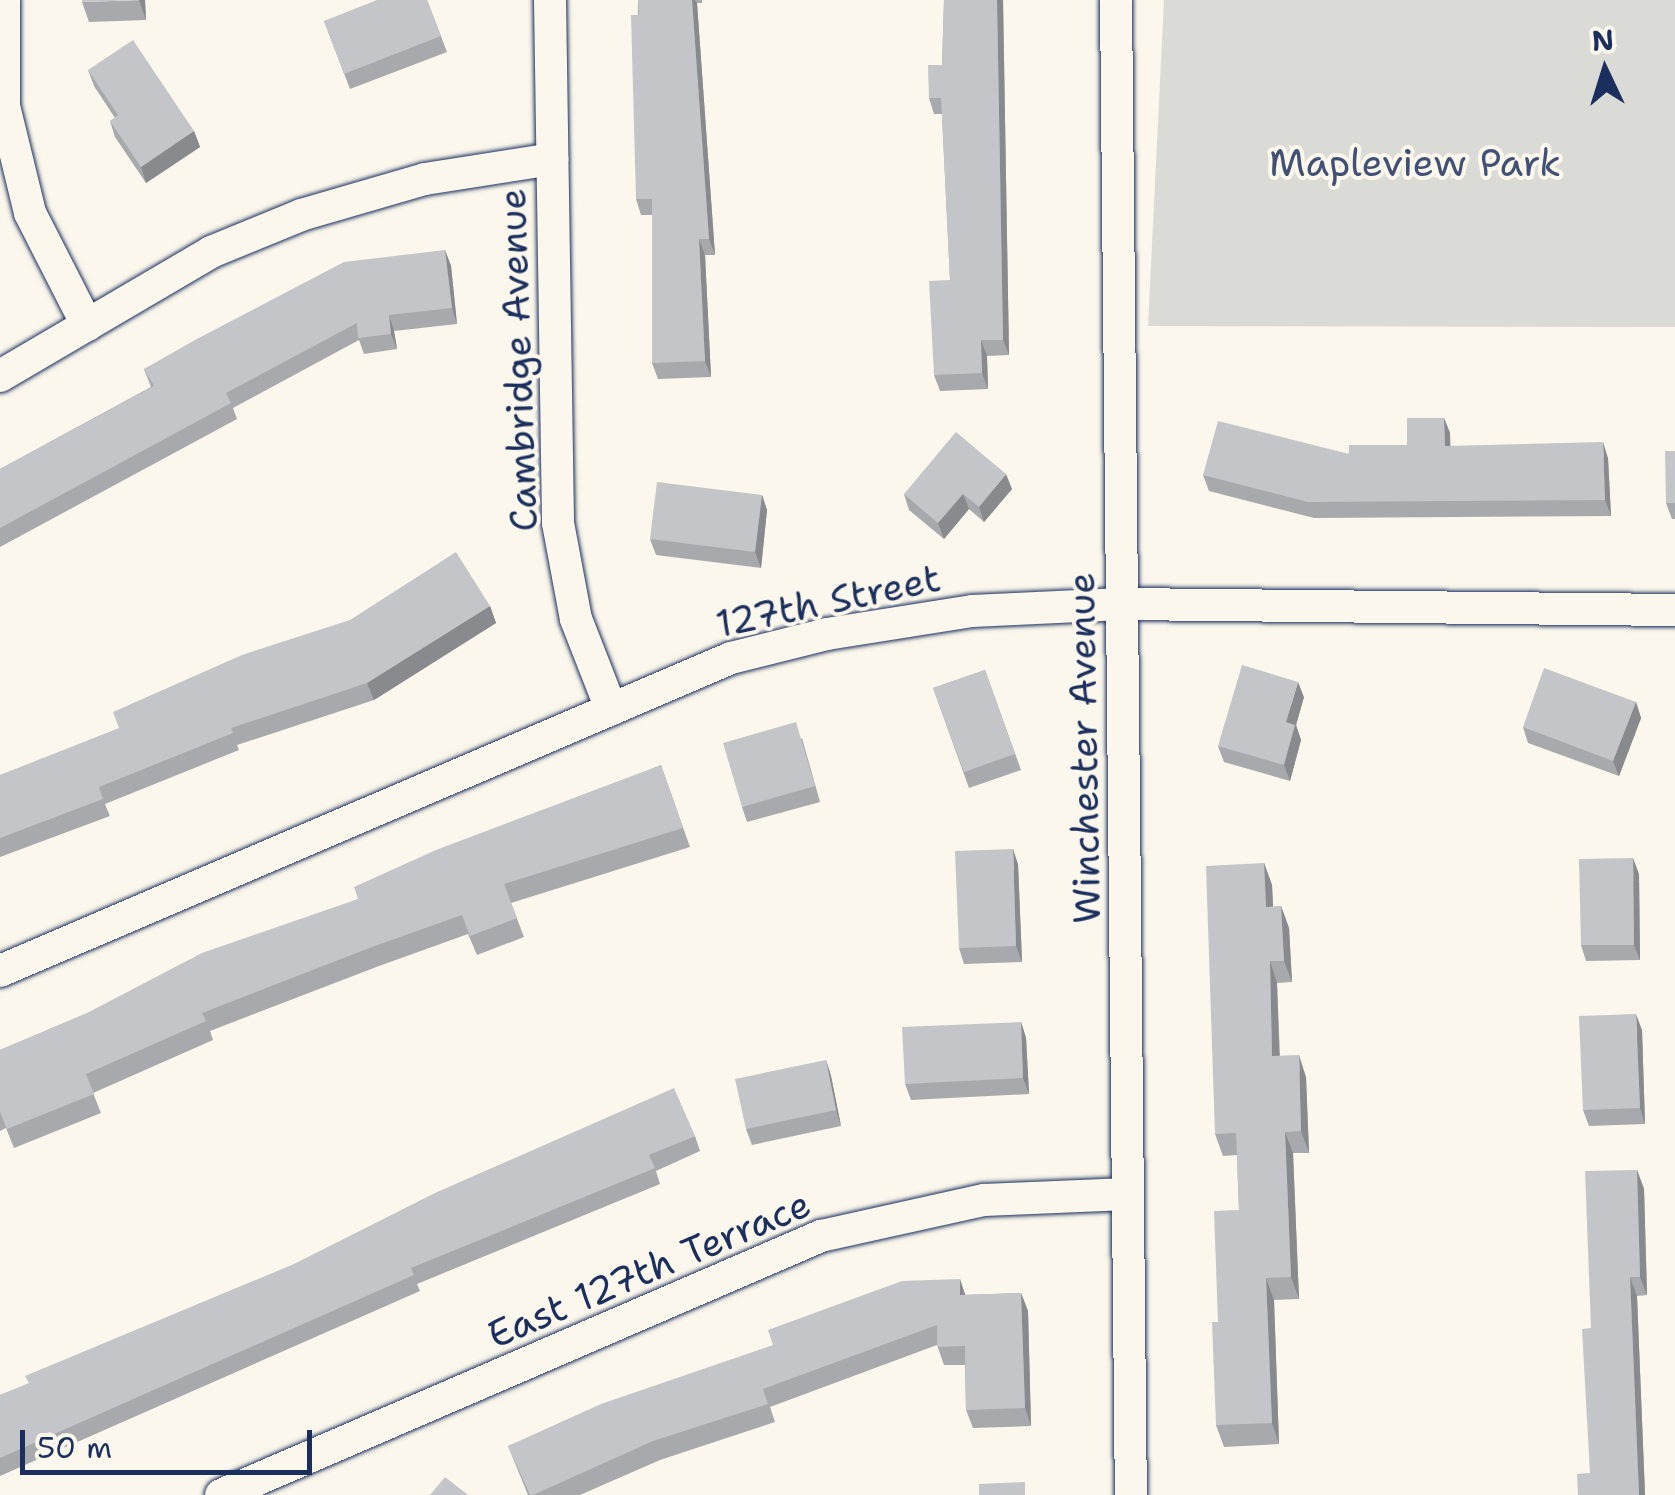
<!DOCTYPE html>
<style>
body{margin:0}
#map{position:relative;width:1675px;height:1495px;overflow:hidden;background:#fbf7ec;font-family:"Shantell Sans",sans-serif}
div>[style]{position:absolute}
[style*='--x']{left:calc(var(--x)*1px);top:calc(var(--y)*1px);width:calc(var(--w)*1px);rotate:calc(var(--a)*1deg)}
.green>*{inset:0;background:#dadad7}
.roads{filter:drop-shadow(0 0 2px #1b2f5e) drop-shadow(0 0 2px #1b2f5e)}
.street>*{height:32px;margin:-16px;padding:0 16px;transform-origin:16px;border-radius:16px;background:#fbf7ec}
.wall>*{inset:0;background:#a8a9ad}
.shaded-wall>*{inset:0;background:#888a8d}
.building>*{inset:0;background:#c3c5c9}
span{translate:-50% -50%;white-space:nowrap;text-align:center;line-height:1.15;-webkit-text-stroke:8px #fbf7ec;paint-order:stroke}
.park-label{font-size:38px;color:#415176}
.street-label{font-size:38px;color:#1b2f5e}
.north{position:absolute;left:1555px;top:20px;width:100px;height:100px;-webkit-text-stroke:8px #fbf7ec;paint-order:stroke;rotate:356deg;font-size:28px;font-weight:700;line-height:40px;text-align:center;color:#1b2f5e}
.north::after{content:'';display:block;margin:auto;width:35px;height:45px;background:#1b2f5e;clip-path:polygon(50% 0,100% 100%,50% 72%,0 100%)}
.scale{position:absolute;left:20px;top:1430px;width:292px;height:45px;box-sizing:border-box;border:5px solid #1b2f5e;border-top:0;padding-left:12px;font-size:30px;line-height:35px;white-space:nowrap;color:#1b2f5e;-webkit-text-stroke:8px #fbf7ec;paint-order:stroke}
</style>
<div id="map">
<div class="green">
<div style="clip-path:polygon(1164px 0,1675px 0,1675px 327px,1148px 326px)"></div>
</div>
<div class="roads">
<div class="street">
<div style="--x:4;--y:0;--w:106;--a:90"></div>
<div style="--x:4;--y:106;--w:110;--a:76.3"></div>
<div style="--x:30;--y:213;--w:126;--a:63"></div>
<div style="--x:550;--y:0;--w:523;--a:89.12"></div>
<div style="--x:558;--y:523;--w:98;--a:79.4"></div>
<div style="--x:576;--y:619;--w:97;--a:68.7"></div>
<div style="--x:1116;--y:0;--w:1495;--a:89.43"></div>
<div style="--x:0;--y:376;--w:245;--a:-30.4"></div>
<div style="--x:211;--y:252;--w:97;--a:-22.3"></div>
<div style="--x:301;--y:215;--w:129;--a:-16.2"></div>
<div style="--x:425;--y:179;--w:129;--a:-8.9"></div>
<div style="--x:0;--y:971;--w:795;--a:-23.18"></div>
<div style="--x:731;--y:658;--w:99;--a:-14"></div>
<div style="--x:827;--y:634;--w:147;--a:-9"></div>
<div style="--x:972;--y:611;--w:150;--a:-2.7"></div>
<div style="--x:1122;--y:604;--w:553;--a:0.62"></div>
<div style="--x:221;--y:1495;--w:654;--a:-23.35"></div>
<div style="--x:821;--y:1236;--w:167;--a:-12.5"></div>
<div style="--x:984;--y:1200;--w:144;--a:-2.4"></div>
</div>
</div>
<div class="wall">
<div style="clip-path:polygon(145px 0,146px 20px,89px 22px,82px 2px)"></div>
<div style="clip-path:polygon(427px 0,447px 52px,350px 89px,324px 21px)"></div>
<div style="clip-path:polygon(638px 0,702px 0,702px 3px,697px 3px,715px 255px,705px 255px,711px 377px,658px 379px,652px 363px,652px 215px,641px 215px,636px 199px)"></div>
<div style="clip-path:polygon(944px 0,1003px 0,1009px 355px,987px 356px,988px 389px,940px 391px,934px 375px,950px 280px,942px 114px,934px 114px,929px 98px,942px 65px)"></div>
<div style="clip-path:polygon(88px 70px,194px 131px,200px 147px,146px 183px,115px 137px,110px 121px,115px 118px,94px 86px)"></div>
<div style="clip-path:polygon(445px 250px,451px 266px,457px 324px,394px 331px,397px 349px,364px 354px,359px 340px,233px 408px,237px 419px,0 547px,0 469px,151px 387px,144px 369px)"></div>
<div style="clip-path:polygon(1444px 418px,1450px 433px,1450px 446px,1608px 458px,1611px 516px,1314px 518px,1209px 491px,1203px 475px,1407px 445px)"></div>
<div style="clip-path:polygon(1675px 451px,1675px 519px,1672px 519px,1666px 503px)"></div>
<div style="clip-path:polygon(1012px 489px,984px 522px,969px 509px,944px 539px,909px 510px,904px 494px)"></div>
<div style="clip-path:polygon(762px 495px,767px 510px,761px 568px,656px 555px,650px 539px)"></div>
<div style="clip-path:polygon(490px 606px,496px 623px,374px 700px,237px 745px,239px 750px,105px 804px,110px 816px,0 857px,0 775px)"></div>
<div style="clip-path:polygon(985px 670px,1021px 770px,969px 788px,933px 688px)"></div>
<div style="clip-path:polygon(1304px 697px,1296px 725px,1301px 740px,1290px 781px,1224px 762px,1218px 746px)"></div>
<div style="clip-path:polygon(1636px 702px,1641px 718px,1619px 776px,1528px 743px,1523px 727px)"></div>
<div style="clip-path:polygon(802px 738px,820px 802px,747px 822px,742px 807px)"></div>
<div style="clip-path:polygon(661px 765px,690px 847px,511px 903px,524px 937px,477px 955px,468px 934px,379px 966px,210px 1031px,213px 1040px,93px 1093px,101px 1113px,14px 1148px,6px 1128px,0 1131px,0 1050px,358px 899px)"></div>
<div style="clip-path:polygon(1264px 863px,1272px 885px,1273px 907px,1281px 906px,1289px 928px,1292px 982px,1277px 983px,1280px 1056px,1306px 1077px,1309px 1153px,1293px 1153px,1299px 1299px,1274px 1300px,1279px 1444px,1224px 1447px,1216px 1425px,1218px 1322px,1239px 1210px,1237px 1155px,1223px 1156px,1215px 1134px)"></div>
<div style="clip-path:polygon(1018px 864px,1022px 962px,964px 964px,959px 948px)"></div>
<div style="clip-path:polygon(1639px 874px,1640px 960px,1586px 961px,1581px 945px)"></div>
<div style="clip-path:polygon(1021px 1022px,1026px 1038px,1029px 1094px,911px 1100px,905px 1084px)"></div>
<div style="clip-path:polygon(1642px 1030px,1645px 1124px,1589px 1126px,1583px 1110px)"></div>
<div style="clip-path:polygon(826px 1060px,831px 1076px,841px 1126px,752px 1145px,746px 1129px)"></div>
<div style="clip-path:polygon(695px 1136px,700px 1151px,656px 1171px,660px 1184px,417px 1284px,420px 1291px,0 1476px,0 1395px)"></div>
<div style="clip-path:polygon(1637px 1170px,1644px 1189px,1647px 1295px,1637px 1296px,1645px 1495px,1578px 1495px,1590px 1473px,1591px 1328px)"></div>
<div style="clip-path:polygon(1021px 1293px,1028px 1311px,1031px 1426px,973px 1428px,966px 1410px,965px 1365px,944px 1365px,937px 1345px,770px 1407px,775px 1422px,660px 1460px,580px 1495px,528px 1495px,508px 1446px,966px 1295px)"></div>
</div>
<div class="shaded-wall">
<div style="clip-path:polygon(139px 0,145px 0,146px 20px)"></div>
<div style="clip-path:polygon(692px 0,695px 0,697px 3px,715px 255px,709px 239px)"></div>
<div style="clip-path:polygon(997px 0,1003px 0,1009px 355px,1003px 340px)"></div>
<div style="clip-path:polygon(194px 131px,200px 147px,146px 183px,141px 167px)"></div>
<div style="clip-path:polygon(699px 239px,705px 255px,711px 377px,705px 361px)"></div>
<div style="clip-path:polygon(445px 250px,451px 266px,457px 324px,452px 308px)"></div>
<div style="clip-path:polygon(389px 315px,394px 331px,397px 349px,391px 334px)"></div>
<div style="clip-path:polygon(981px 340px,987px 356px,988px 389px,982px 373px)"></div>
<div style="clip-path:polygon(1444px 418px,1450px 433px,1451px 462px,1445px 446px)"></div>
<div style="clip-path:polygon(1603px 442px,1608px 458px,1611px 516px,1605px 500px)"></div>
<div style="clip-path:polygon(1006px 474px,1012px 489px,984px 522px,979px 507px)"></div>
<div style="clip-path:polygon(963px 494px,969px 509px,944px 539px,938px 523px)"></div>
<div style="clip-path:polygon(762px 495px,767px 510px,761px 568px,755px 552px)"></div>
<div style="clip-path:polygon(490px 606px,496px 623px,374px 700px,367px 683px)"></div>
<div style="clip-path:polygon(1298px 682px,1304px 697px,1296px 725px,1301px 740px,1290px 781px,1284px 765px,1286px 722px)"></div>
<div style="clip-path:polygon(1636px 702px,1641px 718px,1619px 776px,1613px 761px)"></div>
<div style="clip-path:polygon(1013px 849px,1018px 864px,1022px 962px,1016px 946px)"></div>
<div style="clip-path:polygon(1633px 858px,1639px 874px,1640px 960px,1634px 945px)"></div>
<div style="clip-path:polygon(1264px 863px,1272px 885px,1274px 929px,1266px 907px)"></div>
<div style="clip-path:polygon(1281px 906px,1289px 928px,1292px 982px,1284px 961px)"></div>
<div style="clip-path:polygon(1270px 961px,1277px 983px,1280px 1078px,1272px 1056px)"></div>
<div style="clip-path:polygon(1636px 1014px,1642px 1030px,1645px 1124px,1640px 1108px)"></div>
<div style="clip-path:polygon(1021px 1022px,1026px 1038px,1029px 1094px,1023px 1078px)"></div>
<div style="clip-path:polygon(1299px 1055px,1306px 1077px,1309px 1153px,1301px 1131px)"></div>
<div style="clip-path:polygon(826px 1060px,831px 1076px,841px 1126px,836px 1110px)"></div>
<div style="clip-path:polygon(1285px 1132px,1293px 1153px,1299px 1299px,1291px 1277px)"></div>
<div style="clip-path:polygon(1637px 1170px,1644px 1189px,1647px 1295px,1640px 1277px)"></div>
<div style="clip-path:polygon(1630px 1277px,1637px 1296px,1645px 1495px,1639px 1495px)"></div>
<div style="clip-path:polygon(1266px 1278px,1274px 1300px,1279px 1444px,1272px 1423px)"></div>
<div style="clip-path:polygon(960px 1279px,966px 1297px,960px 1295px)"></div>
<div style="clip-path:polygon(1021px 1293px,1028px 1311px,1031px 1426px,1025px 1408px)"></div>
</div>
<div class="building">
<div style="clip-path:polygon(82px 0,139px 0,82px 2px)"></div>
<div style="clip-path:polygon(377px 0,427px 0,441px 36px,344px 74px,324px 21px)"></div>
<div style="clip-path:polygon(638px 0,692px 0,709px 239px,699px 239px,705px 361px,652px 363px,652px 199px,636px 199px,631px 15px,639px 15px)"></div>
<div style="clip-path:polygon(944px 0,997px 0,1003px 340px,981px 340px,982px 373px,934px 375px,929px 281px,950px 280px,941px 98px,929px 98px,928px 65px,942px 65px)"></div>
<div style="clip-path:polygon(133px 40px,194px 131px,141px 167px,110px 121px,118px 115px,88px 70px)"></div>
<div style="clip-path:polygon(445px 250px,452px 308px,389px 315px,391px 334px,358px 338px,357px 323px,226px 393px,231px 403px,0 528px,0 469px,154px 386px,144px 369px,195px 340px,344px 262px)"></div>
<div style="clip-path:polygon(1407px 418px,1444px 418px,1445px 446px,1603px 442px,1605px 500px,1308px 502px,1203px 475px,1218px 421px,1349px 454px,1349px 445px,1407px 445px)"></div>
<div style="clip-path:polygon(956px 432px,1006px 474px,979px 507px,963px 494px,938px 523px,904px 494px)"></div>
<div style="clip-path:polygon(1665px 451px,1675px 451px,1675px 503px,1666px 503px)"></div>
<div style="clip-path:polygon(657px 482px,762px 495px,755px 552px,650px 539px)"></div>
<div style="clip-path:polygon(456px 552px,490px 606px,367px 683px,231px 728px,233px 733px,99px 787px,103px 799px,0 838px,0 775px,119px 728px,113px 712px,242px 655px,350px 620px)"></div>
<div style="clip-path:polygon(1242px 665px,1298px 682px,1286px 722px,1295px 725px,1284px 765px,1218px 746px)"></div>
<div style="clip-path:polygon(1544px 668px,1636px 702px,1613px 761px,1523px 727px)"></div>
<div style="clip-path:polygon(985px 670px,1015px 754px,964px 772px,933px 688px)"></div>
<div style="clip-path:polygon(796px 722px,815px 786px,742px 807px,723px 743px)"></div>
<div style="clip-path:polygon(661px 765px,683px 828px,504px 884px,517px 918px,470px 936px,462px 915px,372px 947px,202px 1013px,206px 1021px,86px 1074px,94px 1094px,7px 1129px,0 1112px,0 1050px,87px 1013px,202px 953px,358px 899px,354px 887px,436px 850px)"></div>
<div style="clip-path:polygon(1013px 849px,1016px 946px,959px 948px,955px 851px)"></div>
<div style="clip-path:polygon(1633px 858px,1634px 945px,1581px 945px,1579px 859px)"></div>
<div style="clip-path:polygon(1264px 863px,1266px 907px,1281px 906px,1284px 961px,1270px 961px,1272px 1056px,1299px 1055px,1301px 1131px,1285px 1132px,1291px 1277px,1266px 1278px,1272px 1423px,1216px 1425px,1212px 1322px,1218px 1322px,1214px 1211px,1239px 1210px,1236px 1133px,1215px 1134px,1206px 866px)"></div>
<div style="clip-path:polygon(1636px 1014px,1640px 1108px,1583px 1110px,1579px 1016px)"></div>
<div style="clip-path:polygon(1021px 1022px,1023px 1078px,905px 1084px,902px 1027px)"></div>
<div style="clip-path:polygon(826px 1060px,836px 1110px,746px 1129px,735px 1079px)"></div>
<div style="clip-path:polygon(674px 1088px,695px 1136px,649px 1155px,655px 1168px,411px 1268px,414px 1275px,0 1458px,0 1395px,29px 1383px,25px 1376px,294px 1264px,435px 1193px)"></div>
<div style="clip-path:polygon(1637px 1170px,1640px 1277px,1630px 1277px,1639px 1495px,1578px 1495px,1577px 1474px,1590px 1473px,1582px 1329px,1591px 1328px,1585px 1171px)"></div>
<div style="clip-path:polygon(960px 1279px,960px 1295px,1021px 1293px,1025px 1408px,966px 1410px,965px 1346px,937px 1347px,937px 1325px,763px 1389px,768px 1404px,653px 1441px,533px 1495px,530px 1495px,508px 1446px,601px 1404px,773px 1345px,768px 1330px,902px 1281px)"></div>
<div style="clip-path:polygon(445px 1477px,468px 1495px,430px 1495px)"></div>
<div style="clip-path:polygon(1025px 1482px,1025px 1495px,979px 1495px,979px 1484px)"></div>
</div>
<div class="park-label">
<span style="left:1415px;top:163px">Mapleview Park</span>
</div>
<div class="street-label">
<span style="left:518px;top:360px;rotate:-92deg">Cambridge Avenue</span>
<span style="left:828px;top:601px;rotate:-12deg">127th Street</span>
<span style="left:1084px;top:748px;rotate:-91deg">Winchester Avenue</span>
<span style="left:649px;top:1269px;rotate:-23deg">East 127th Terrace</span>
</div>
<div class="north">N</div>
<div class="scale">50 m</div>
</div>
